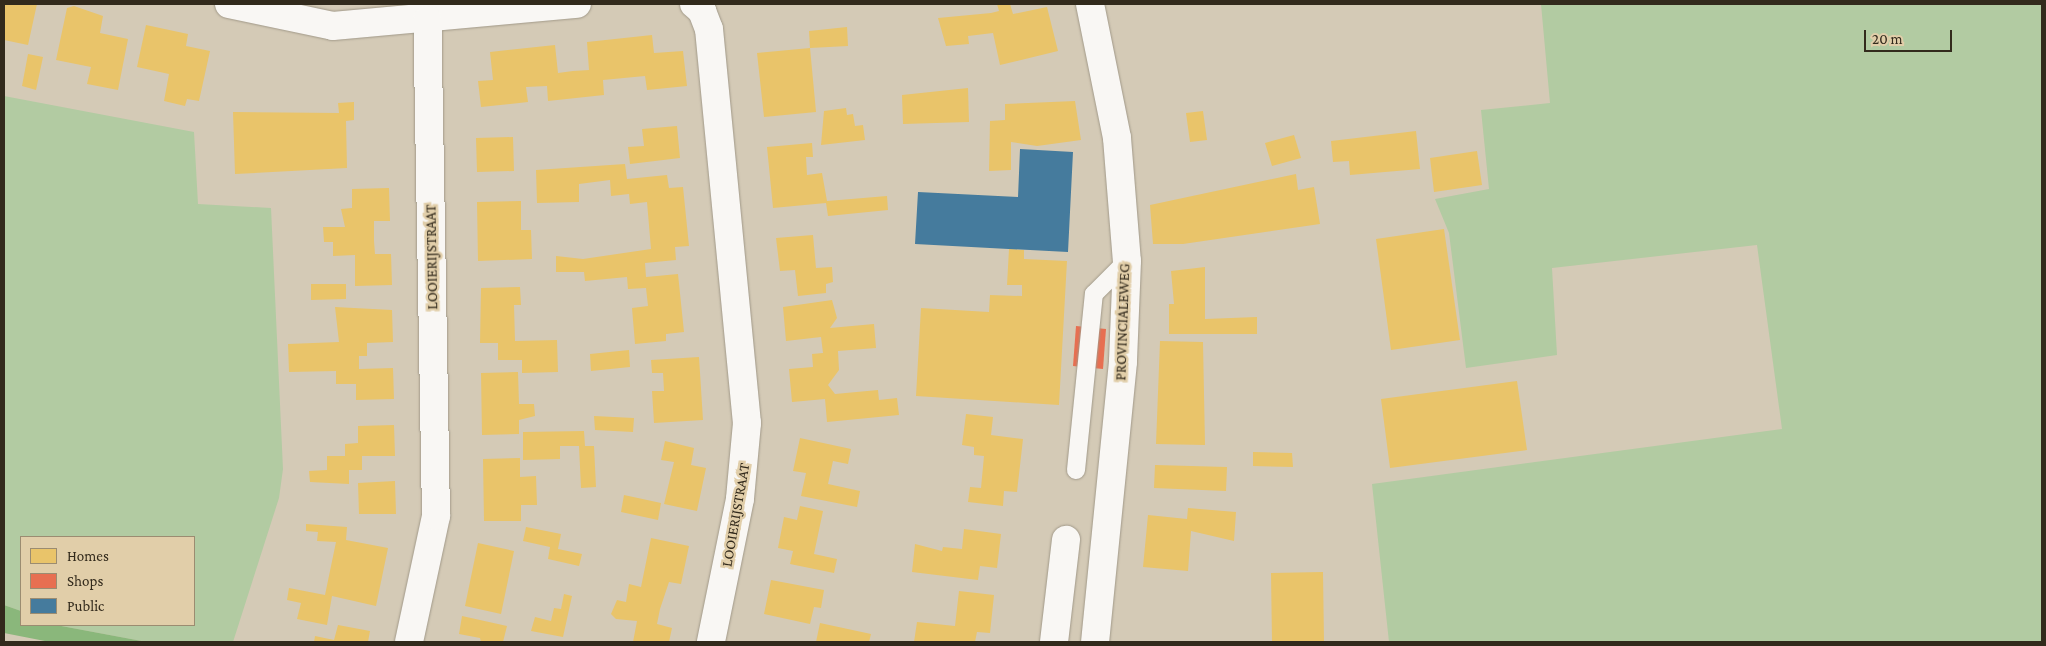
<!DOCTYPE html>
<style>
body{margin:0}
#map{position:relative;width:2046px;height:646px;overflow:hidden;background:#d4cab6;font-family:"Crimson Pro",serif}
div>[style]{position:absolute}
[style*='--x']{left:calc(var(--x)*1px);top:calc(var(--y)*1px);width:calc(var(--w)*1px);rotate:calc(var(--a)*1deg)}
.green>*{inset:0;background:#b2cba2}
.forest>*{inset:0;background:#8ab77b}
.homes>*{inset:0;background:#e9c46a}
.shops>*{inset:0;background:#e76f51}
.public>*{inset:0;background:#457b9d}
.roads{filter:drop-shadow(0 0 1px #a19989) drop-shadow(0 0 1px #a19989)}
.service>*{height:18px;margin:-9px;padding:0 9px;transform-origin:9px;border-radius:9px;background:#f9f7f4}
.minor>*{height:28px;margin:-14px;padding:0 14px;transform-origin:14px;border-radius:14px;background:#f9f7f4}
.tertiary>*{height:28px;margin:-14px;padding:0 14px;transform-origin:14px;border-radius:14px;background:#f9f7f4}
span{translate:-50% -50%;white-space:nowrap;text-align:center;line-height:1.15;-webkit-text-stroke:5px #e1cea9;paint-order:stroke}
.street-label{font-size:15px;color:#322a1c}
.frame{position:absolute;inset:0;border:5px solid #322a1c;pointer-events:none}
.legend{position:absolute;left:20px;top:536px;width:175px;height:90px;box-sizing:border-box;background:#e1cea9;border:1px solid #9b8c71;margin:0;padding:6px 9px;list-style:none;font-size:15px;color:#322a1c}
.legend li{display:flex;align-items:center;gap:10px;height:25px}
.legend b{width:25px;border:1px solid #9b8c71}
.scale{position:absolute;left:1864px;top:30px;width:88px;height:22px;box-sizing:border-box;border:2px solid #322a1c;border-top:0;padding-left:6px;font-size:15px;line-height:18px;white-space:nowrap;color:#322a1c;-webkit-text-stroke:4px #e1cea9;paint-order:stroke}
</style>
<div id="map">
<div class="green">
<div style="clip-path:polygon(1541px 4px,2042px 4px,2042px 642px,1389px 642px,1372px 484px,1782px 429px,1757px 245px,1552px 268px,1557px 355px,1466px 368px,1449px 233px,1435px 199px,1489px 189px,1481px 110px,1550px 103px)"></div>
<div style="clip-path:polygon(4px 96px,194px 132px,198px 204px,271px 208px,283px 469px,279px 498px,233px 642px,147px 642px,56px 625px,194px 625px,194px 537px,21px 537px,21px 611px,4px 605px)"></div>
</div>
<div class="forest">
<div style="clip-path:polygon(4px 605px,21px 611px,21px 625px,56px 625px,147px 642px,50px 642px,4px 633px)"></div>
</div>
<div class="homes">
<div style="clip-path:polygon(4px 4px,37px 4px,28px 45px,4px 40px)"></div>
<div style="clip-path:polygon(997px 4px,1010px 4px,1013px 14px,1047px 7px,1058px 51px,1000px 65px,993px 33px,968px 36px,969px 44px,946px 46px,938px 18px,991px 13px,999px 11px)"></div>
<div style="clip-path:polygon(74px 6px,103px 16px,100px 33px,128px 39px,118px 90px,87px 84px,91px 67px,56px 60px,67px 8px)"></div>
<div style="clip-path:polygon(146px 25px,188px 34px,186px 46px,210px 51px,199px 101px,187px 99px,185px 106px,164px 101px,169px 74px,137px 67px)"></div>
<div style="clip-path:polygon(847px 27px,848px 46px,810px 48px,809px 31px)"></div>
<div style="clip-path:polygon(652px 35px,654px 53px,683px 51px,687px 86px,647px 90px,645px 76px,603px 80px,604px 95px,548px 101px,547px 86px,526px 87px,528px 102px,481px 107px,478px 81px,493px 80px,490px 52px,555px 45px,558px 73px,573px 71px,589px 70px,587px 42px)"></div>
<div style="clip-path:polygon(810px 48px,816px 112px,764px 117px,757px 53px)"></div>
<div style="clip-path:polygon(28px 54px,43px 57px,36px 90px,22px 86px)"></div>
<div style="clip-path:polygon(968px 88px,969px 122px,903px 124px,902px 95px)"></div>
<div style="clip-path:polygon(1075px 101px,1081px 140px,1037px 146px,1011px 142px,1011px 170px,989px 171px,990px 121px,1005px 120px,1005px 104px)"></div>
<div style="clip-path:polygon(354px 102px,354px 120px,346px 121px,347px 168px,235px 174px,233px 112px,339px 113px,338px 103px)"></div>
<div style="clip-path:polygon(846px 108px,847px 115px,853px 114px,855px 126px,863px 125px,865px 140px,821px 145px,824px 111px)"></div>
<div style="clip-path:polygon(1203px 111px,1207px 140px,1190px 142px,1186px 113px)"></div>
<div style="clip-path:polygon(677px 126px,680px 158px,630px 164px,628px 147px,644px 146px,642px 129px)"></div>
<div style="clip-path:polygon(1416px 131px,1420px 169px,1350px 175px,1349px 161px,1333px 162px,1331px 141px)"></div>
<div style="clip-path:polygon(1294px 135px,1301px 158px,1272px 166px,1265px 143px)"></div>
<div style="clip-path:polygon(513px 137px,514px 171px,477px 172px,476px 138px)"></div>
<div style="clip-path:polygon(812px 143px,813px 157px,806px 157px,807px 175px,822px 173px,827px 201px,887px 196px,888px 210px,828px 216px,826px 203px,773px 208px,767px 147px)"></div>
<div style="clip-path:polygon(1477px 151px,1482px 185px,1434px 192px,1430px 158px)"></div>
<div style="clip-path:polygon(625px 164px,627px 179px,667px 175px,669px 188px,683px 187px,689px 246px,675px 247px,676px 260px,645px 263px,646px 277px,678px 274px,684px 332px,666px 334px,666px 341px,635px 344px,632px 308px,648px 306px,646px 288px,628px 289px,627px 277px,585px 281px,584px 272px,556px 272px,556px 256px,583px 259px,651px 249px,647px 202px,630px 204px,629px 194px,611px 196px,610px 180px,579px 184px,579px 202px,537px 203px,536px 170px)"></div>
<div style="clip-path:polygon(1296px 174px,1298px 190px,1314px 187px,1320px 224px,1183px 244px,1153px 244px,1150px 205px)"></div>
<div style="clip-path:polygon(389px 188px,390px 221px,374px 221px,374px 241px,375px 254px,391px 254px,392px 285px,355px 286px,355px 255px,333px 256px,333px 242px,324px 242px,323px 227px,345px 227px,341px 209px,352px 208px,352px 189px)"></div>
<div style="clip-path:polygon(521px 201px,521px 230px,531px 230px,532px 259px,478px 261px,477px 202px)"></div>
<div style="clip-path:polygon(1444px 229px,1460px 340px,1391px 350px,1376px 239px)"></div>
<div style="clip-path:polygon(813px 235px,816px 268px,832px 267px,833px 282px,826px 284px,826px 293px,798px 296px,795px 270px,780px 271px,776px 238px)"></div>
<div style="clip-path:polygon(1009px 249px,1024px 250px,1024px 259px,1067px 261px,1059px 405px,916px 396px,921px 308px,989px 312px,990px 295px,1022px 296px,1022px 285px,1007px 285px)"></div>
<div style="clip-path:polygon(1205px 267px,1205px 319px,1257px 317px,1257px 334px,1169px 334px,1169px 304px,1174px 304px,1171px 271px)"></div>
<div style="clip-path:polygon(311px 284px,346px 284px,346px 299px,311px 300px)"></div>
<div style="clip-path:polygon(520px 287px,521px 305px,514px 305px,515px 341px,557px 340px,558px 372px,522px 373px,522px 360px,498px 360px,498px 343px,480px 343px,481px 288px)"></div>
<div style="clip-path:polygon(832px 300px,837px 318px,830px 328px,874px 324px,876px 348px,838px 351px,839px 370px,828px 385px,835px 394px,878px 390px,879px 400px,897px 398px,899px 415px,827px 422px,825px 399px,792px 402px,789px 369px,813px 367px,812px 354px,823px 353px,821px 337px,786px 341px,783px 307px)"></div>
<div style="clip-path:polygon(335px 307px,392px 310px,393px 342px,367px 343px,367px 356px,359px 356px,359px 369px,393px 368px,394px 399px,356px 400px,356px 384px,336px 384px,336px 371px,289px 372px,288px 344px,339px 342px)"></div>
<div style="clip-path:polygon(1160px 341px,1203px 342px,1205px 445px,1156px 444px)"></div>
<div style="clip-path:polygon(629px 350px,630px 367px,591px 371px,590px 354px)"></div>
<div style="clip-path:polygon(699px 357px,703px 420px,654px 423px,652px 391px,664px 391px,663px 373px,652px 373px,651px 360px)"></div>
<div style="clip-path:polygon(518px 372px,519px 404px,534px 404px,535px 416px,519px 420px,519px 434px,482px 435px,481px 373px)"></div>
<div style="clip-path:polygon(1517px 381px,1527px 450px,1390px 468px,1381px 399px)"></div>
<div style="clip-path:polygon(966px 414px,993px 417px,991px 435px,1023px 439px,1017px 492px,1004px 491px,1003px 506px,968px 502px,970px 487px,981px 488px,984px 456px,974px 455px,974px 447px,962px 445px)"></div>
<div style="clip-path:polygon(594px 416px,634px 418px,633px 432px,595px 430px)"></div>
<div style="clip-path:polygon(394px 425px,395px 456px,362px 456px,362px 470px,349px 470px,349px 484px,310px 482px,309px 471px,327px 470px,327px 456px,345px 456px,345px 444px,358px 443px,358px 426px)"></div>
<div style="clip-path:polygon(584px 431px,585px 446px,594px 446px,596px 487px,581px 488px,579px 446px,560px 446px,560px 459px,523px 460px,523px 432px)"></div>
<div style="clip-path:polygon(800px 438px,851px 449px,848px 464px,833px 461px,828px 484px,860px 491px,857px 507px,801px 496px,806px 473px,793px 471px)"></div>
<div style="clip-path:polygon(665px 441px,694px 448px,691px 465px,706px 468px,697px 511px,664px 504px,674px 462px,661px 460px)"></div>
<div style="clip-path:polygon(1253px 452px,1292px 453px,1293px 467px,1253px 466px)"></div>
<div style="clip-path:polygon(520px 458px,520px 477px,536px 476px,537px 505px,521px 505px,521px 521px,484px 521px,483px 459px)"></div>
<div style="clip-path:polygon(1155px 465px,1227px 467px,1226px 491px,1154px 488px)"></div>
<div style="clip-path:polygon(395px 481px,396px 514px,359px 514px,358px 483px)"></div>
<div style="clip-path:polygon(624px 495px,661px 503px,658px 520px,621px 512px)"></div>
<div style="clip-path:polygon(800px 506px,823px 511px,814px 554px,837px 559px,834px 573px,790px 564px,793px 551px,778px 548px,784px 517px,797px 520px)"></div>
<div style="clip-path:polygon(1188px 508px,1236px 512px,1234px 541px,1191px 531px,1188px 571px,1143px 567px,1148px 515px,1187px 519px)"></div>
<div style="clip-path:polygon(306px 524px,347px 527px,346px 540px,388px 548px,376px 606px,332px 596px,327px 625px,297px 619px,301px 603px,287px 600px,289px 588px,325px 595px,336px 542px,317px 541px,318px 532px,306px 531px)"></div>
<div style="clip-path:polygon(526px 527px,561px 534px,558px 549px,582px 554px,579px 566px,548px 559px,550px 547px,523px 541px)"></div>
<div style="clip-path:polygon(964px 529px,1001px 534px,997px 568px,980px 566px,978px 580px,912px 572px,915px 544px,942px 551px,943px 547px,962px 549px)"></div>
<div style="clip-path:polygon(651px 538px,689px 546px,681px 584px,669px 582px,660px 609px,657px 624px,672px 628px,669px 642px,633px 642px,637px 621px,616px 619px,611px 614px,617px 600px,626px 602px,629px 584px,641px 587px)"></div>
<div style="clip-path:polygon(478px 543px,514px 551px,501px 614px,465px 606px)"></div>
<div style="clip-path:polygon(1323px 572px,1324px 642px,1272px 642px,1271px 573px)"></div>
<div style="clip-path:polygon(771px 580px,824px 590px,821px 608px,814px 607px,810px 624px,764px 614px)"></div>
<div style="clip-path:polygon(959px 591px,994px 595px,990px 633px,977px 632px,975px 642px,914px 642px,917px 622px,955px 626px)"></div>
<div style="clip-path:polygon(564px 594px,572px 596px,563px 637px,531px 631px,535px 617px,551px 621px,554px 608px,561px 609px)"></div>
<div style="clip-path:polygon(462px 616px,507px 626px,503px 642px,481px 642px,480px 638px,459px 634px)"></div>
<div style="clip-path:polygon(820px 623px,871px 634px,869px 642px,816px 642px)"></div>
<div style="clip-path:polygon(338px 625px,370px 631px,368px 642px,314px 642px,315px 636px,334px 640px)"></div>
</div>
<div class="shops">
<div style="clip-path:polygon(1076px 326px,1106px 329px,1103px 369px,1073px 366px)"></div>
</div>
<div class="public">
<div style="clip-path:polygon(1020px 149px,1073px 152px,1068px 252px,915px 244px,918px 192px,1018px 197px)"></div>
</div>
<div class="roads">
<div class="service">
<div style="--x:1076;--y:470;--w:177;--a:-84.2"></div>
<div style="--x:1094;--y:294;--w:47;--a:-45"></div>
</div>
<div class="minor">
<div style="--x:229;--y:4;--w:106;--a:11.9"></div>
<div style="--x:333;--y:26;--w:245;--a:-5.2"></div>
<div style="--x:694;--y:4;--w:11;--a:41"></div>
<div style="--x:702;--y:11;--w:19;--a:69"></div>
<div style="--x:709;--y:29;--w:396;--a:84.5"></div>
<div style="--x:747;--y:423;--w:76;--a:95.3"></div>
<div style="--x:740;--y:499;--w:146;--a:101.5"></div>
<div style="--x:409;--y:642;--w:129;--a:-77.9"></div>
<div style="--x:436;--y:516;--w:496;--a:-91"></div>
<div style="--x:1054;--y:642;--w:103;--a:-83.3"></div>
</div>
<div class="tertiary">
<div style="--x:1090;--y:4;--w:137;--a:78.6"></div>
<div style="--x:1117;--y:138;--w:123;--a:85.4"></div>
<div style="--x:1127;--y:261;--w:101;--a:92.3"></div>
<div style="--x:1123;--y:362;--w:281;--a:95.7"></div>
</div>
</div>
<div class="street-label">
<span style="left:432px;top:257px;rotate:-91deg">LOOIERIJSTRAAT</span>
<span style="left:1123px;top:322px;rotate:-88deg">PROVINCIALEWEG</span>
<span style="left:736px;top:515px;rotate:-80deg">LOOIERIJSTRAAT</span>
</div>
<div class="frame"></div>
<ul class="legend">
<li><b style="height:14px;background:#e9c46a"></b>Homes</li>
<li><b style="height:14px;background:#e76f51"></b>Shops</li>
<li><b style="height:14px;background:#457b9d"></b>Public</li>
</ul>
<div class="scale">20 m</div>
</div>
